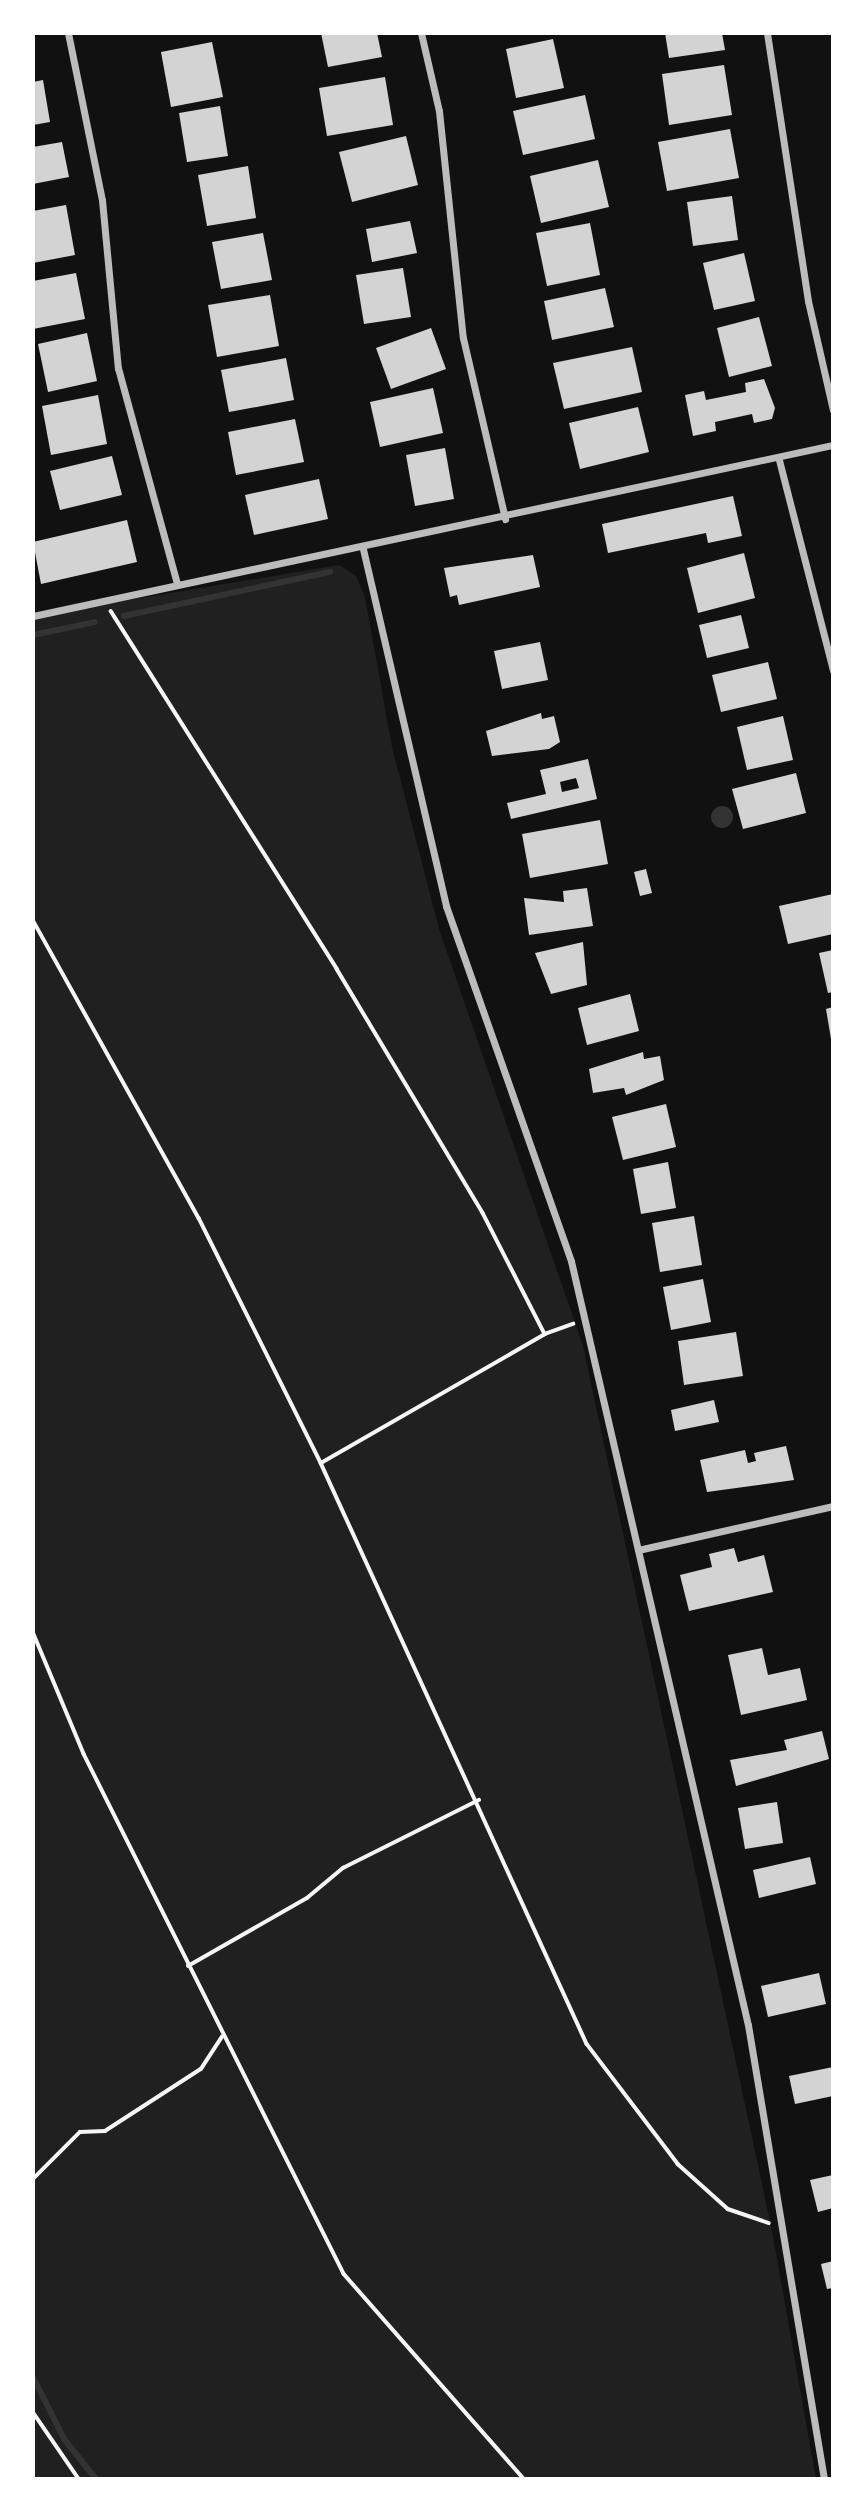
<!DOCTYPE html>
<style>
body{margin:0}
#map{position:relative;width:866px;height:2512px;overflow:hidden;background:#111;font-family:"Open Sans",sans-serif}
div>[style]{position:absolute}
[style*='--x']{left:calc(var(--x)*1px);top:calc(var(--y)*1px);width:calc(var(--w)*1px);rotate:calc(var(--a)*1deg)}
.green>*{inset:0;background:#202020}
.water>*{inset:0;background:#333}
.round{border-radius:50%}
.stream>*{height:6px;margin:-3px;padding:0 3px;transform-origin:3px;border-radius:3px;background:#333}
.building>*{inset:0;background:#d3d3d3}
.path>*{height:3.5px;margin:-1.75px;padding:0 1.75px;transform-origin:1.75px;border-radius:1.75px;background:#f5f5f5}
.minor>*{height:7px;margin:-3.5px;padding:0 3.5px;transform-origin:3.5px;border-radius:3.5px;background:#bcbcbc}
span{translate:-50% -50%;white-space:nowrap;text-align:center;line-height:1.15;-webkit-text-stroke:7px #fff;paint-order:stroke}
.frame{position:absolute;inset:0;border:35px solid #fff;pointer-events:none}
</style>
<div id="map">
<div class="green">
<div style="clip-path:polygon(339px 565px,356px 576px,365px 597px,392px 747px,439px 929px,583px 1346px,772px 2231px,816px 2479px,33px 2479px,33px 616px)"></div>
</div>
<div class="water">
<div class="round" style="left:711px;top:806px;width:22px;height:22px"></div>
</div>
<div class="stream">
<div style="--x:124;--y:616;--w:211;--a:-12.1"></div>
<div style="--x:33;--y:635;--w:63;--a:-11.8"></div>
<div style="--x:33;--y:2377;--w:69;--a:63.4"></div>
<div style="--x:64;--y:2439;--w:51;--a:51.3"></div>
</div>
<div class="building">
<div style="clip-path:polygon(321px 33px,377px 33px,382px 57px,328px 67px)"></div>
<div style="clip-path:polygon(665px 33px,722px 33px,725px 50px,669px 58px)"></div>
<div style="clip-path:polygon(553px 39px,564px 88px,516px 98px,506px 49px)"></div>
<div style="clip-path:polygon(212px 42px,223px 97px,171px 107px,161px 52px)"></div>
<div style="clip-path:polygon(724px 65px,732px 115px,669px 125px,662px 74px)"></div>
<div style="clip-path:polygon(385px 77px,393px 125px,327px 136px,319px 88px)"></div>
<div style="clip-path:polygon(43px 80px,50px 122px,33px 125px,33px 82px)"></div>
<div style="clip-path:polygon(585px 95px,595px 139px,523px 155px,513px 111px)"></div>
<div style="clip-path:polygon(220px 106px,228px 156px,187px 162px,179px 113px)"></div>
<div style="clip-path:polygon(730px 129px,739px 178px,667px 191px,658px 142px)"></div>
<div style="clip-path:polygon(406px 136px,418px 185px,352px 202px,339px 152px)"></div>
<div style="clip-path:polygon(62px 142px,69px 177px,33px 184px,33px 147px)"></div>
<div style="clip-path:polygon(598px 160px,609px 207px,541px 223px,530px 176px)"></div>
<div style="clip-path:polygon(248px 166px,256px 218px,207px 226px,198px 175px)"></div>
<div style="clip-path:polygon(732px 196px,738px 240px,693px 246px,687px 202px)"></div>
<div style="clip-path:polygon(66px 205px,75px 255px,33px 263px,33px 211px)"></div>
<div style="clip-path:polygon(410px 221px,417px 253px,372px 262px,366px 229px)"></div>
<div style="clip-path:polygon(590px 223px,600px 275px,547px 286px,536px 233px)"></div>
<div style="clip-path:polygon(263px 233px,272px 280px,221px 289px,212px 242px)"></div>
<div style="clip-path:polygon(744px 253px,755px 301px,714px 310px,703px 263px)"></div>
<div style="clip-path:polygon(403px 268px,411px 317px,364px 324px,356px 275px)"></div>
<div style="clip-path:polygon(76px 273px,85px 319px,33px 329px,33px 281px)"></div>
<div style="clip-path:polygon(605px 288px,614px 327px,552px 340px,544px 301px)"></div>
<div style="clip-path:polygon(270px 295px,279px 346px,217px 357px,208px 305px)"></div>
<div style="clip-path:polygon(759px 317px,772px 366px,729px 377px,717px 328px)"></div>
<div style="clip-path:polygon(431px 328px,446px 369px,391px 389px,376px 348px)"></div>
<div style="clip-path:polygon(87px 333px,97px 381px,48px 392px,38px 344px)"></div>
<div style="clip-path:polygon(632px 347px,642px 392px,564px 409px,553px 363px)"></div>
<div style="clip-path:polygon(286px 358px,294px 400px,229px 412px,221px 370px)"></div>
<div style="clip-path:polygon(764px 379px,775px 408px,772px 419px,754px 423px,752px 414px,715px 422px,716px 431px,693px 436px,685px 395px,704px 391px,706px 400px,746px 392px,745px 383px)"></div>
<div style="clip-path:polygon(433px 388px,443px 433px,380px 447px,370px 402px)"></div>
<div style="clip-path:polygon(98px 395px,107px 444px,51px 455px,42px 406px)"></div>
<div style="clip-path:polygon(638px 407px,649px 452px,580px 469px,569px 423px)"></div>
<div style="clip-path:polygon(295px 419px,304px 462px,236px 475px,228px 432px)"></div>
<div style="clip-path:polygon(445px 448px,454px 499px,415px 506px,406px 455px)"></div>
<div style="clip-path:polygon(112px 456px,122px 495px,60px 510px,50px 471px)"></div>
<div style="clip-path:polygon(319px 479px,328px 519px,254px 535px,245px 495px)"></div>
<div style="clip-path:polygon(733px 496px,742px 536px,708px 543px,706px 533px,608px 553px,602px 524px)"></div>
<div style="clip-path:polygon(127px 520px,137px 562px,41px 584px,33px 542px)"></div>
<div style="clip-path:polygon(744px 553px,755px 598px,698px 613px,687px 568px)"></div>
<div style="clip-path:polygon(533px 555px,540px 587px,459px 605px,457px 595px,450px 597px,444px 568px)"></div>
<div style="clip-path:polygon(741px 615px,749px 648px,707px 658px,699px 625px)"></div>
<div style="clip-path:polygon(540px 642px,548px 680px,502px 689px,494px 651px)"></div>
<div style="clip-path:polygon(768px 662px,777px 699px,721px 712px,712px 675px)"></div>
<div style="clip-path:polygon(541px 713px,542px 719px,554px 716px,560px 742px,549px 749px,492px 756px,486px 731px)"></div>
<div style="clip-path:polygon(783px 716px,793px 760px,747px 770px,737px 727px)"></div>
<div style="clip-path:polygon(evenodd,588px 759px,597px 799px,511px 819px,507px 803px,546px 794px,540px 770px,588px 759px,576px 778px,579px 788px,562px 792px,560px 782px,576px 778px)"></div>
<div style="clip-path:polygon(796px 773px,806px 813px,743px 829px,732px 789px)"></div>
<div style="clip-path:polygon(600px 820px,608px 864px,530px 878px,522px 834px)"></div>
<div style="clip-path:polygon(646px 869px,652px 893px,640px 896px,634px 872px)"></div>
<div style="clip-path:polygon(587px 888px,593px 926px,529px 935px,524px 898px,564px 902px,563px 891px)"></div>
<div style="clip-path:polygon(833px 894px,833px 934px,788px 944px,779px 906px)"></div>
<div style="clip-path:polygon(583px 942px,587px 985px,551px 994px,535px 953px)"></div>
<div style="clip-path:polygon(833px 950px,833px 992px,828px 993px,819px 953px)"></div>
<div style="clip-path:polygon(630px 994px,639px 1031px,587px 1045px,578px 1008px)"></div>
<div style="clip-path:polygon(833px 1007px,833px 1039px,831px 1039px,826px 1009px)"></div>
<div style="clip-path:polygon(643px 1052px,644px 1059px,660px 1056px,664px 1080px,626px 1095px,624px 1088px,593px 1093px,589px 1069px)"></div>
<div style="clip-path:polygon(666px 1104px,676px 1147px,623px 1160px,612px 1117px)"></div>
<div style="clip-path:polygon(668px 1162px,676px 1208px,641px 1214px,633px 1169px)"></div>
<div style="clip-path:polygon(694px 1216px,702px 1265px,660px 1272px,652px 1223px)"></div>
<div style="clip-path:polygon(703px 1279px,711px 1322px,671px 1330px,663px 1287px)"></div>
<div style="clip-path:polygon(736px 1332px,743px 1376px,684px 1385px,678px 1341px)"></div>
<div style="clip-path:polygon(714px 1400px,719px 1422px,675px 1431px,671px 1410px)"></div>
<div style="clip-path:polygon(786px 1446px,794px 1480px,707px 1492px,700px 1460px,745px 1450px,748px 1463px,756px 1461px,754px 1453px)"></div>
<div style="clip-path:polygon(734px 1548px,738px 1562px,764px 1555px,773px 1592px,689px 1611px,680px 1575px,712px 1567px,709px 1554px)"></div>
<div style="clip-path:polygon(762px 1648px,768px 1675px,800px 1668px,807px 1700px,741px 1715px,728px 1655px)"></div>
<div style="clip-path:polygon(822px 1731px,829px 1759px,736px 1786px,730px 1760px,787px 1750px,784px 1740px)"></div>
<div style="clip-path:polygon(777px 1802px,783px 1843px,745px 1849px,738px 1808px)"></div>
<div style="clip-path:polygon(810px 1857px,816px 1884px,759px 1898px,753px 1870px)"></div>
<div style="clip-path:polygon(819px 1973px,826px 2004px,768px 2017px,761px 1986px)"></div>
<div style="clip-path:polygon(833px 2067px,833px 2096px,795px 2104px,789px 2076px)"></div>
<div style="clip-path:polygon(833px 2175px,833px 2208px,818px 2212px,810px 2180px)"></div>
<div style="clip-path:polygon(833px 2261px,833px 2288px,827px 2289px,821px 2264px)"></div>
</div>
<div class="path">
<div style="--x:111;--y:611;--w:423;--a:57.7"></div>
<div style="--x:337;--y:969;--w:284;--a:59.1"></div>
<div style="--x:483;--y:1213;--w:136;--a:62.9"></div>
<div style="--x:545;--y:1334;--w:30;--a:-20"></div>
<div style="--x:33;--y:920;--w:341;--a:60.9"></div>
<div style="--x:199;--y:1218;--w:274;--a:63.5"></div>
<div style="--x:321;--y:1463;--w:258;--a:-29.9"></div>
<div style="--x:321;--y:1463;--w:639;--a:65.4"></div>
<div style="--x:587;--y:2044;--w:151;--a:52.8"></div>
<div style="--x:678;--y:2164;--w:67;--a:42"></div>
<div style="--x:728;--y:2209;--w:43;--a:18.9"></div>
<div style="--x:33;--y:1632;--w:132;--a:67.3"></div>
<div style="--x:84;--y:1754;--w:581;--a:63.43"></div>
<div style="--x:344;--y:2274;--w:273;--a:48.7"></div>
<div style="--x:188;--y:1966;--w:137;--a:-29.7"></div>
<div style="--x:307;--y:1898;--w:47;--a:-39.8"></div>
<div style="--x:343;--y:1868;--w:152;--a:-26.6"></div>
<div style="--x:33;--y:2179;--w:66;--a:-45"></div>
<div style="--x:80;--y:2132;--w:25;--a:-2"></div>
<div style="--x:105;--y:2131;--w:114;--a:-32.9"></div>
<div style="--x:201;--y:2069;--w:38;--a:-57"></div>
<div style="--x:33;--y:2412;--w:81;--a:55.5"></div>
</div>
<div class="minor">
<div style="--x:68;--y:33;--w:170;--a:78.5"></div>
<div style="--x:102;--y:200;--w:169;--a:84.6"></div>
<div style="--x:118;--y:368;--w:223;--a:74.7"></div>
<div style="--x:421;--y:33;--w:80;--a:77"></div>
<div style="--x:439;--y:111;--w:228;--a:84"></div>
<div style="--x:463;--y:338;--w:186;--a:76.9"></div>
<div style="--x:767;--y:33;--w:271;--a:81.3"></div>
<div style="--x:808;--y:301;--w:112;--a:77.1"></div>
<div style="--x:779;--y:460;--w:218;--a:75.6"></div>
<div style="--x:363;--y:549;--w:367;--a:76.9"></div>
<div style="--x:446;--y:906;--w:376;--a:70.6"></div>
<div style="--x:571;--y:1261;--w:784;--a:76.96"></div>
<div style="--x:748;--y:2025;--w:460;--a:80.5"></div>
<div style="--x:33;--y:616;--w:818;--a:-12.07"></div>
<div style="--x:638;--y:1550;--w:200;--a:-12.7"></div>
</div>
<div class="frame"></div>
</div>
